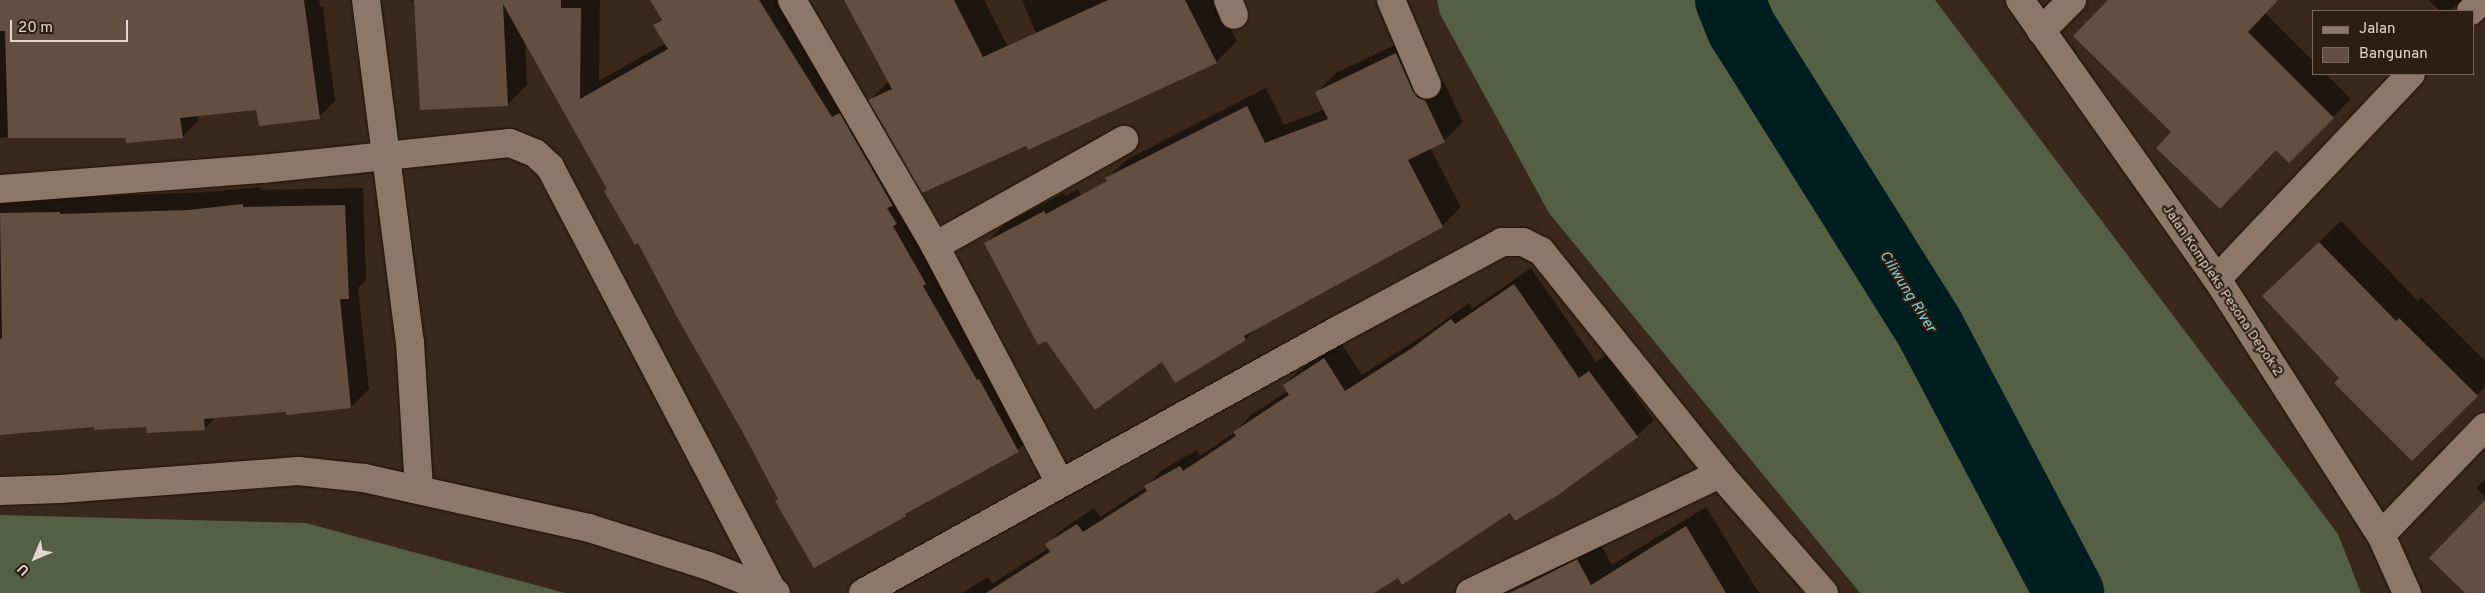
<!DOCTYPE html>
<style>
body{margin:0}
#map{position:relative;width:2485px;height:593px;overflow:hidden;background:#39281b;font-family:Overpass,sans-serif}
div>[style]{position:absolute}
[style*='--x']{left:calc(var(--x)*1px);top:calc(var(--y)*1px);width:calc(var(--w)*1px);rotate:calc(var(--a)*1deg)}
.forest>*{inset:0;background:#555f43}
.shadow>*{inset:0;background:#0007}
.river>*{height:70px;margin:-35px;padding:0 35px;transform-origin:35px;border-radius:35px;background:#001d1f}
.building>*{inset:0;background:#634f41}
.roads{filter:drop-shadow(0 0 1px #201005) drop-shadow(0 0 1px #201005)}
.street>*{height:28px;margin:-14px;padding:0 14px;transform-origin:14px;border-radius:14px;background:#8c7769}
span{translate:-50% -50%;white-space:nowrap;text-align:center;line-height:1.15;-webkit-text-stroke:4px #2e1e11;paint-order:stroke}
.street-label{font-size:14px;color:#e2d6ce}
.water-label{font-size:15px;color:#83cfd4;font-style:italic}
.legend{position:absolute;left:2312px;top:10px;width:162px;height:65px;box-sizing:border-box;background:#2e1e11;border:1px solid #76685d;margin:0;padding:6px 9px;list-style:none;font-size:15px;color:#e2d6ce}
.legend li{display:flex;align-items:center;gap:10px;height:25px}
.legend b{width:25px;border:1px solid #76685d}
.north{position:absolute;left:10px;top:533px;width:50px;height:50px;-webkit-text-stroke:4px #2e1e11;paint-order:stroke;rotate:225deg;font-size:14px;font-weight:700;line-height:20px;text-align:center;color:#e2d6ce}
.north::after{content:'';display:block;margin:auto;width:18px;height:22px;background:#e2d6ce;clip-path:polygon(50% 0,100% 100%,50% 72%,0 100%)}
.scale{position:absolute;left:10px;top:20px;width:118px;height:22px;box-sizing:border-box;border:2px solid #e2d6ce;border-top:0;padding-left:6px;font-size:15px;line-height:18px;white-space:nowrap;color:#e2d6ce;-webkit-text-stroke:4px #2e1e11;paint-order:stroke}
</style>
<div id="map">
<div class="forest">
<div style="clip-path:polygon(1437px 0,1935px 0,2338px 534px,2361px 593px,1860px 593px,1549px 213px,1440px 14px)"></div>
<div style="clip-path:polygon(0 515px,306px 523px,565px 593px,0 593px)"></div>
</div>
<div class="shadow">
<div style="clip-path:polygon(0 0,319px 0,320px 7px,323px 7px,335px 101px,319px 117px,258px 108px,197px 115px,198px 121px,182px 137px,2px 137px,0 139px)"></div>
<div style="clip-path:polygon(406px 0,600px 0,599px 81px,666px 43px,654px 25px,662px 18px,651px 0,790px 0,1037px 431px,1018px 450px,911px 509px,905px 515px,779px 498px,639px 242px,525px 40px,527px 85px,507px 105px,416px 1px)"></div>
<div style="clip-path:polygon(844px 0,984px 0,1047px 124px,870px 100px,889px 81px)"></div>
<div style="clip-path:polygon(1022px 0,1216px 0,1237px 41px,1216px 62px,1075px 127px)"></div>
<div style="clip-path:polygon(2110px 0,2277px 0,2265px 13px,2314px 62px,2314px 74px,2326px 74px,2351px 99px,2289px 161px,2276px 148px,2172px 132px)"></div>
<div style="clip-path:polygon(2428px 0,2462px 0,2450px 11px,2440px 11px)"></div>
<div style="clip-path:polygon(1416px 35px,1437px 79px,1444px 82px,1463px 122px,1444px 141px,1430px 148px,1461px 207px,1442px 226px,1256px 328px,1246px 339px,1175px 381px,1162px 361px,986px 243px,1005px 224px,1064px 193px,1065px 196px,1078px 189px,1081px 195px,1100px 186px,1126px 160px,1266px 88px,1284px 125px,1325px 109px,1317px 92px,1336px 73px)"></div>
<div style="clip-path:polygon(260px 187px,261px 190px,363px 188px,366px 280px,358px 288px,369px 389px,351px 407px,217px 416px,204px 429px,148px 425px,0 427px,0 200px,207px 192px)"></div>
<div style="clip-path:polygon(2341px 221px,2418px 301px,2421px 297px,2485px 361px,2485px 387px,2412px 460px,2341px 378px,2285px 275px)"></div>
<div style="clip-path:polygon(1531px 268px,1596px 362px,1606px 355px,1654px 420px,1637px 436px,1372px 593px,962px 593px,988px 577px,992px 584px,1049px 548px,1047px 544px,1064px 528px,1094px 508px,1100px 517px,1146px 487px,1162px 470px,1197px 450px,1200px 456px,1235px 432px,1251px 415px,1288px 391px,1284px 385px,1301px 369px,1341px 343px,1362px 375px,1430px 331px,1469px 303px,1472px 309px)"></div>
<div style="clip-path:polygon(2485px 479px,2485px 497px,2476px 488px)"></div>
<div style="clip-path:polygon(1706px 507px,1759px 593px,1520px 593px,1518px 590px,1539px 570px,1598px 540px,1612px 565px)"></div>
</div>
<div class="river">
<div style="--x:1730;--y:0;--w:31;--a:68"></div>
<div style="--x:1742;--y:29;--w:352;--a:57.9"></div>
<div style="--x:1929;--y:327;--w:301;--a:62.2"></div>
</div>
<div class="building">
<div style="clip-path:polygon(0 0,304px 0,320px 119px,259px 126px,256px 110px,180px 118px,183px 138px,126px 143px,126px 138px,8px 138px,5px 31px,0 31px)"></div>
<div style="clip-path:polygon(414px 0,561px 0,561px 8px,581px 8px,580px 99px,668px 49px,653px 25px,662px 20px,650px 0,759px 0,832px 117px,840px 113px,893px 206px,887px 208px,897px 224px,893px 226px,926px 284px,923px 286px,977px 380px,979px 379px,1019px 452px,905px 514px,906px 516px,814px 568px,775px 501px,778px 499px,742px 431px,677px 317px,638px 243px,635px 245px,604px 191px,607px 189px,503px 4px,508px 106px,420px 110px)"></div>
<div style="clip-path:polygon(844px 0,954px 0,983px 57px,1108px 0,1185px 0,1217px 63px,1028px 150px,1026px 146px,922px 193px,868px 100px,892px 89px)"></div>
<div style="clip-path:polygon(2108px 0,2278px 0,2248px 32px,2334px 118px,2289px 163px,2276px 150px,2220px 209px,2156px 148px,2171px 132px,2073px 36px)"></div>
<div style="clip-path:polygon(1396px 53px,1413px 91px,1418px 98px,1425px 100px,1445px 142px,1408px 160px,1443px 227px,1244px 336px,1246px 340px,1175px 383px,1162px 362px,1095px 410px,1046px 341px,1038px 345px,984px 243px,1044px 211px,1046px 214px,1107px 181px,1105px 178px,1247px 106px,1265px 143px,1328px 119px,1315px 92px)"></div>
<div style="clip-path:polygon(243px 204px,243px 207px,345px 205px,349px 299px,340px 299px,351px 408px,286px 415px,286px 412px,204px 419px,205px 430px,147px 433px,146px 427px,94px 430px,94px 427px,0 435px,0 339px,2px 338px,0 213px,60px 212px,60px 214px,188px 210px)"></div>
<div style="clip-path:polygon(2319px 242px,2396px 321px,2399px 318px,2478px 396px,2412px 461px,2334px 383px,2339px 378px,2262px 296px)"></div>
<div style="clip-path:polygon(1514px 284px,1579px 378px,1589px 371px,1638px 437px,1558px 495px,1515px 521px,1510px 513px,1402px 585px,1398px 578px,1374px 593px,986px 593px,1050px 552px,1045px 544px,1077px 524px,1083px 532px,1147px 491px,1144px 486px,1180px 466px,1183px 471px,1236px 436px,1233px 432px,1289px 395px,1283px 385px,1324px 358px,1345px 391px,1412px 348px,1451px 319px,1455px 324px)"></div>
<div style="clip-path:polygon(2485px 500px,2485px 593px,2465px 593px,2429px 558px)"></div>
<div style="clip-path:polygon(1686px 526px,1726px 593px,1510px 593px,1577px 559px,1591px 585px)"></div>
</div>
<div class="roads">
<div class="street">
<div style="--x:366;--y:0;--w:345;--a:82.7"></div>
<div style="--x:410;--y:342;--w:147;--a:86.5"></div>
<div style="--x:792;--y:0;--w:285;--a:59.8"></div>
<div style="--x:935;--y:246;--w:268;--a:62.2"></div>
<div style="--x:1228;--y:0;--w:16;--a:68"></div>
<div style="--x:1391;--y:0;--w:92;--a:67"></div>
<div style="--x:2020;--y:0;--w:342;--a:54.8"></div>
<div style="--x:2217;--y:279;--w:304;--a:57.4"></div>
<div style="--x:2381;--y:535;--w:64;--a:65.9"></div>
<div style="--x:2471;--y:11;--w:15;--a:-48"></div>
<div style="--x:2041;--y:31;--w:44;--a:-45"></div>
<div style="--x:0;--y:189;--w:263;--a:-4.4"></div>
<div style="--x:262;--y:169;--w:249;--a:-6"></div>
<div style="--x:510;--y:143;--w:27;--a:22"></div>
<div style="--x:535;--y:153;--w:21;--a:43"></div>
<div style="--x:550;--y:167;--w:479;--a:62.3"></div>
<div style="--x:935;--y:246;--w:217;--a:-29.3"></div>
<div style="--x:2217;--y:279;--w:282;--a:-46.6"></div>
<div style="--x:0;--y:491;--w:60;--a:-1.9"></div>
<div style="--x:60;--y:489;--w:239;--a:-4.3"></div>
<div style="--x:298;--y:471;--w:66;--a:6.1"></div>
<div style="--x:364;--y:478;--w:230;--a:12.5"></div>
<div style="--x:589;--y:528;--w:126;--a:17.6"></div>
<div style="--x:709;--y:566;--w:72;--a:21.9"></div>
<div style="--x:2381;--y:535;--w:150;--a:-46.1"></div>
<div style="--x:863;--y:593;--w:545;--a:-28.96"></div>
<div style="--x:1340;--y:329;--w:184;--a:-28.2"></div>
<div style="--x:1502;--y:242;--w:21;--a:0"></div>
<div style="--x:1523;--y:242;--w:20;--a:27"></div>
<div style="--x:1541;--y:251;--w:286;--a:51.2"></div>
<div style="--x:1720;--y:474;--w:158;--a:48.8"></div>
<div style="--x:1470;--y:593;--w:277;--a:-25.5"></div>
</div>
</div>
<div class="street-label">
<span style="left:2222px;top:291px;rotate:56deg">Jalan Kompleks Pesona Depok 2</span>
</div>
<div class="water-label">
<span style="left:1907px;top:292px;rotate:58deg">Ciliwung River</span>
</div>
<ul class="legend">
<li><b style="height:6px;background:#8c7769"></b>Jalan</li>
<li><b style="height:14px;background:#634f41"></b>Bangunan</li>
</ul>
<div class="north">U</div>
<div class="scale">20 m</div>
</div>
